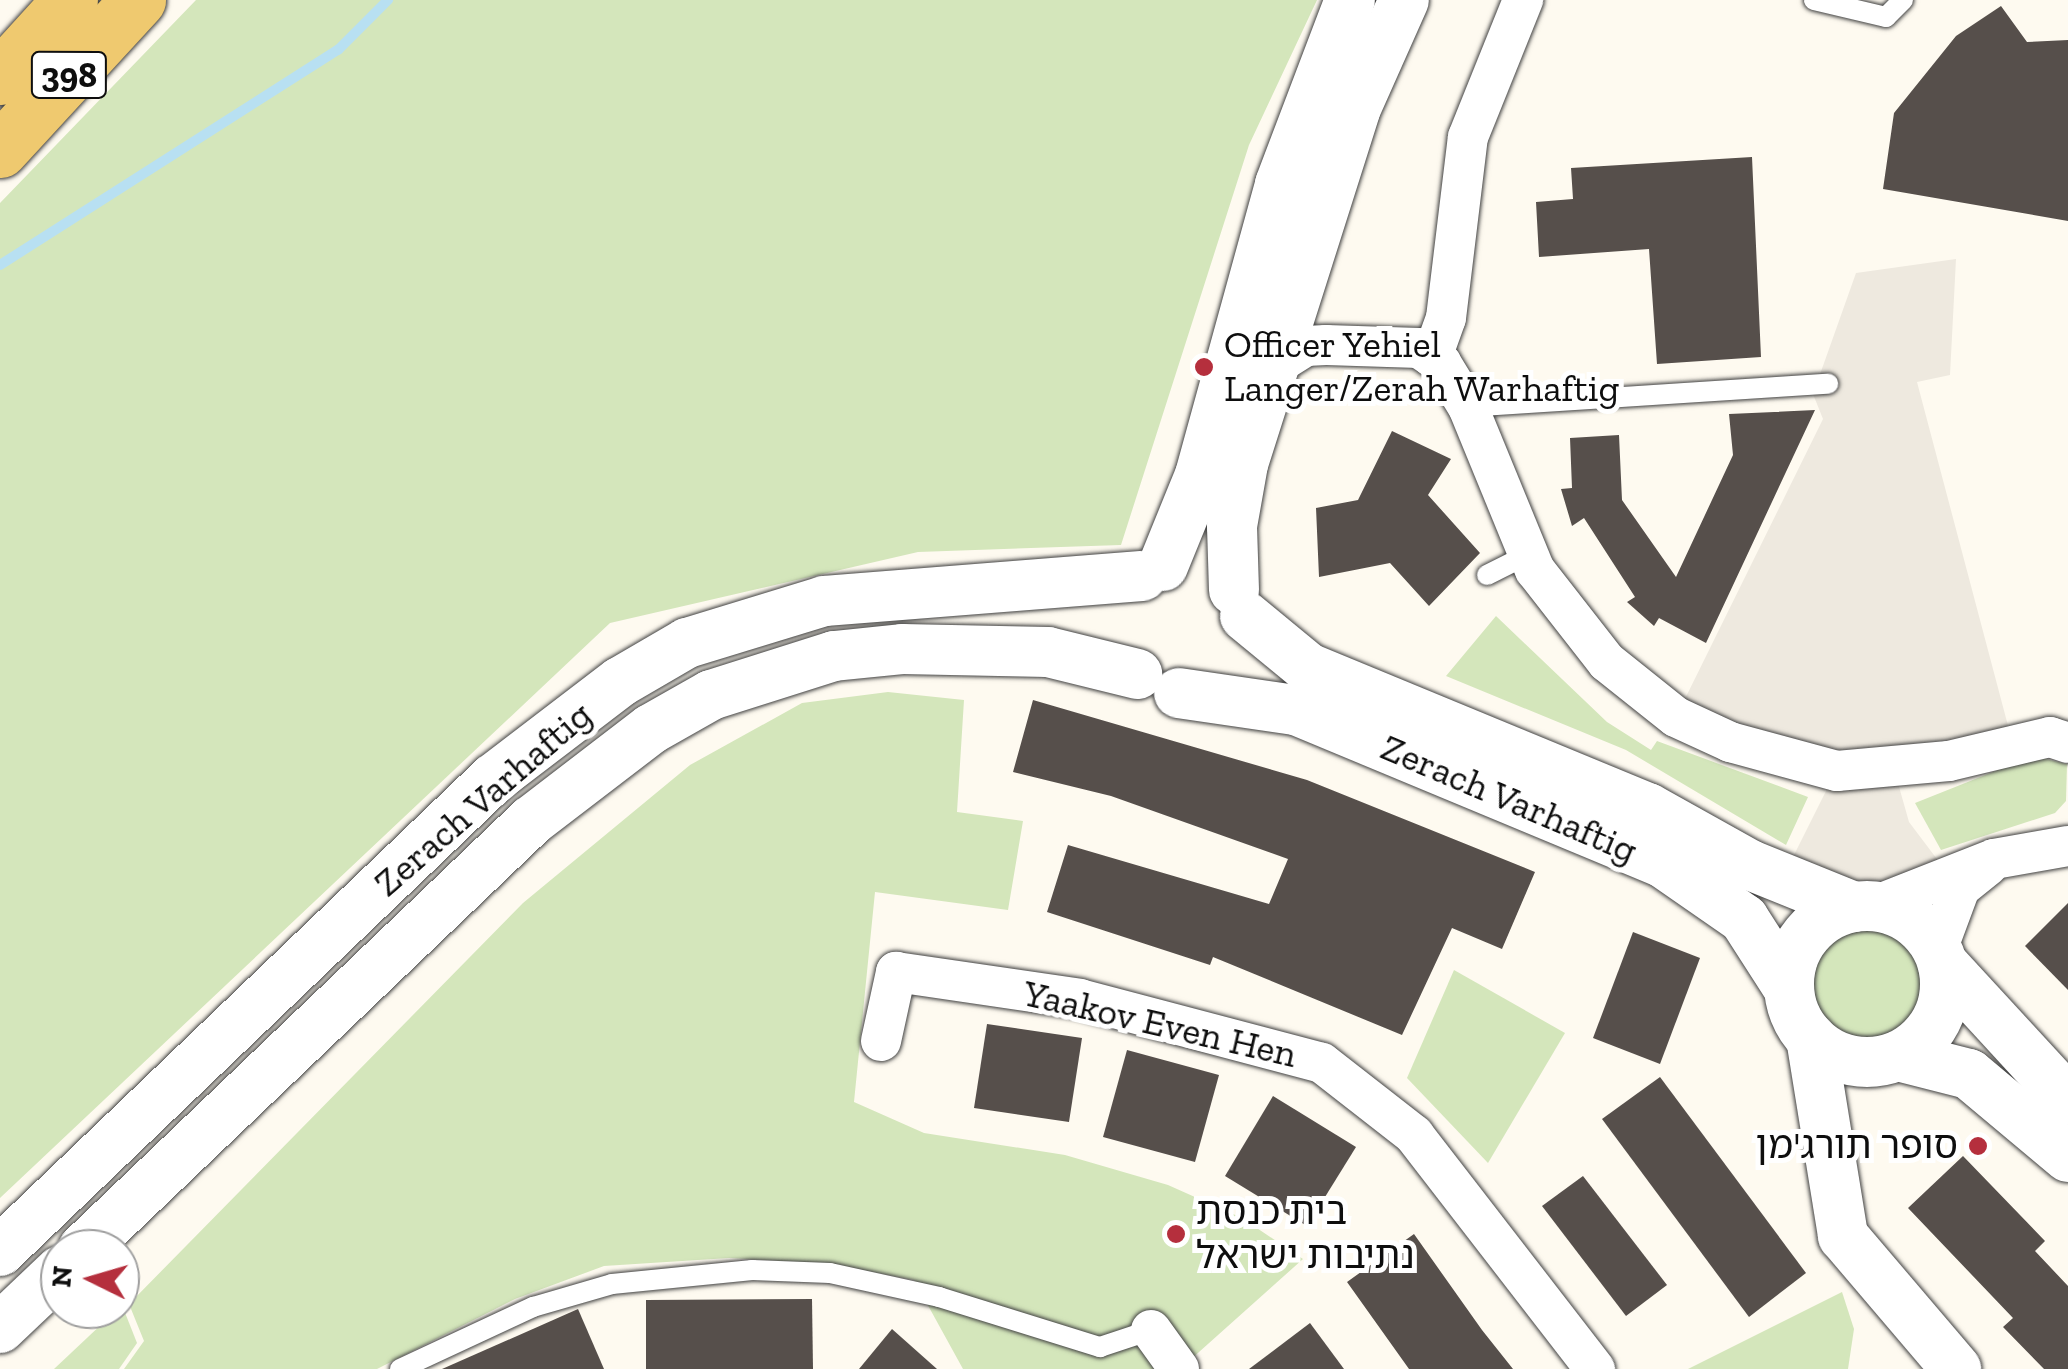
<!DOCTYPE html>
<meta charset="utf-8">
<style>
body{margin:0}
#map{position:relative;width:2068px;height:1369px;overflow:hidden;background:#fefaf0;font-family:"Zilla Slab","Noto Sans Hebrew",serif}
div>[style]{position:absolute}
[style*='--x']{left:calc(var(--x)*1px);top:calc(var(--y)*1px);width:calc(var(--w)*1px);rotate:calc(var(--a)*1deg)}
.green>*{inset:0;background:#d4e6bb}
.round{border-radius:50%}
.plaza>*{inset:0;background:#eee9df}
.stream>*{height:10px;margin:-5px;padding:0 5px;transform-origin:5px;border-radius:5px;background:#b8e0f2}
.building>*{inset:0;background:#564f4b}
.roads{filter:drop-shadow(0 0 2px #414141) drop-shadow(0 0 2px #414141)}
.service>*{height:20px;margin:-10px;padding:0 10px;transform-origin:10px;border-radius:10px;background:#fff}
.minor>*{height:40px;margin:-20px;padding:0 20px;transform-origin:20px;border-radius:20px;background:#fff}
.tertiary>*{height:50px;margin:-25px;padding:0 25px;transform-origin:25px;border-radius:25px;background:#fff}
.tertiary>.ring{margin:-25px;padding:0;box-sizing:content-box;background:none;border:50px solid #fff;border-radius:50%}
.primary>*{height:55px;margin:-27.5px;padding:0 27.5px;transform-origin:27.5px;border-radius:27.5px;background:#efc96f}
.dots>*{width:28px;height:28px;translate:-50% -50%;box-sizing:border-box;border:5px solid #fff;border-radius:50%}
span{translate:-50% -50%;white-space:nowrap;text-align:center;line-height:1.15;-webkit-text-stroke:10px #fff;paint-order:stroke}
.shield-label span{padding:2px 8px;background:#fff;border:2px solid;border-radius:8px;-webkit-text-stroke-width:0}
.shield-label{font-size:35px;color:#0e0e0e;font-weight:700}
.poi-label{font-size:38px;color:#0e0e0e}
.left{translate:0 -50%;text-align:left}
.right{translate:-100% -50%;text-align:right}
.street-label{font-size:38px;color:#0e0e0e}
.north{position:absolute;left:40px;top:1229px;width:100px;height:100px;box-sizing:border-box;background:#fff;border:2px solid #9f9f9f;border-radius:50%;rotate:275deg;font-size:28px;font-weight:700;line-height:40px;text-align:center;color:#0e0e0e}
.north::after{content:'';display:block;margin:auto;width:35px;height:45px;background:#b52f3d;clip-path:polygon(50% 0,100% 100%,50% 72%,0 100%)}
</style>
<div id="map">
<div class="green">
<div style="clip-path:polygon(196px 0,1317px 0,1249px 145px,1121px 545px,918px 552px,610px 623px,0 1198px,0 203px)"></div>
<div style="clip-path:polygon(1496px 616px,1607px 722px,1651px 750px,1657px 741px,1808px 797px,1786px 845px,1626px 750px,1446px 676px)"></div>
<div style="clip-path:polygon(888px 692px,964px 700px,957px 812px,1023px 821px,1008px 910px,875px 892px,854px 1102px,924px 1133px,1065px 1155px,1168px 1185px,1242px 1218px,1303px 1259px,1180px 1369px,963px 1369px,914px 1280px,831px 1264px,729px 1258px,604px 1266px,515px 1299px,377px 1369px,124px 1369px,144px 1341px,129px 1304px,523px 903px,690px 765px,802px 703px)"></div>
<div style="clip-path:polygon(2033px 756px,2067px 764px,2066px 801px,2055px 813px,1941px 850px,1915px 803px)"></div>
<div class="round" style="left:1803px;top:920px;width:128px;height:128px"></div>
<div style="clip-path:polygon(1454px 970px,1565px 1033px,1488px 1163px,1407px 1078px)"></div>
<div style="clip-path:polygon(1842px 1292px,1854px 1329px,1848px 1369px,1688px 1369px)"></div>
<div style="clip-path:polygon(122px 1305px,137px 1343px,119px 1369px,54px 1369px)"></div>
</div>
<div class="plaza">
<div style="clip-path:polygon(1956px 259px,1950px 375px,1917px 382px,2011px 737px,1894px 769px,1909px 822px,1949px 875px,1902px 896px,1782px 879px,1836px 771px,1676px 717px,1823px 419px,1813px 394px,1856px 273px)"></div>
</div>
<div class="stream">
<div style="--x:0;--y:265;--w:401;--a:-32.5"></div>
<div style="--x:338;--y:50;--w:71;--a:-45"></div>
</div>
<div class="building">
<div style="clip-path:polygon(2001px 6px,2027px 42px,2068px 40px,2068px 221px,1883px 189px,1894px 113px,1956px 36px)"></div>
<div style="clip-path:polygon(1752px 157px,1761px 357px,1657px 364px,1649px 249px,1539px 257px,1536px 202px,1573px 199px,1571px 168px)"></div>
<div style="clip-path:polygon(1815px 410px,1706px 643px,1659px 618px,1654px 626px,1627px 602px,1635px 597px,1584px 518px,1572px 526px,1561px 489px,1572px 488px,1570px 438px,1619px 435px,1622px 500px,1676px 577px,1733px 455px,1729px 414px)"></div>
<div style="clip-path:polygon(1392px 431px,1451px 459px,1428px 495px,1480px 553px,1429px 606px,1390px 563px,1319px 577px,1316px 508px,1358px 500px)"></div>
<div style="clip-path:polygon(1033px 700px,1307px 780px,1535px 872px,1502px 949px,1452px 928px,1402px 1035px,1213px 957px,1210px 965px,1047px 912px,1068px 845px,1269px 904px,1288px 859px,1111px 796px,1013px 772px)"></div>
<div style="clip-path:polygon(2068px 903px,2068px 990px,2025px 946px)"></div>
<div style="clip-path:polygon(1633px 932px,1700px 958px,1660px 1064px,1593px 1038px)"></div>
<div style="clip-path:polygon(987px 1024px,1082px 1038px,1069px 1122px,974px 1108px)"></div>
<div style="clip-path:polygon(1127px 1050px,1219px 1075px,1195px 1162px,1103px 1137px)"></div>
<div style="clip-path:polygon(1660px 1077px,1806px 1273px,1749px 1317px,1602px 1119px)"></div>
<div style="clip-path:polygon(1273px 1096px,1356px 1147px,1307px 1226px,1225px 1176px)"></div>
<div style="clip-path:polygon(1963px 1156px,2045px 1241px,2035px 1251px,2068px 1286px,2068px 1369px,2044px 1369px,2003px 1327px,2013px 1318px,1908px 1208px)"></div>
<div style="clip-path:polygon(1583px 1176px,1667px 1285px,1626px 1316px,1542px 1206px)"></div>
<div style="clip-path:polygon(1414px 1234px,1482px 1330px,1513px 1369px,1409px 1369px,1347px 1282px)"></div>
<div style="clip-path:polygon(812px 1299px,813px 1369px,646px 1369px,646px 1300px)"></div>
<div style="clip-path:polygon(578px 1309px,604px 1369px,442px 1369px)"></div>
<div style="clip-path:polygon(1310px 1323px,1344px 1369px,1249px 1369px)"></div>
<div style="clip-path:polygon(892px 1329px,937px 1369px,859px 1369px)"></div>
</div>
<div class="roads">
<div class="service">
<div style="--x:1814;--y:0;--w:74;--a:13.3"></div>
<div style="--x:1886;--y:17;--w:24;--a:-45"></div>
<div style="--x:1468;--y:407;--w:361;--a:-3.7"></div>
<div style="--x:1487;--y:575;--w:45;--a:-26.6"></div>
<div style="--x:400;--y:1369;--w:147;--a:-25"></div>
<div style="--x:533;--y:1307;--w:82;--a:-16.2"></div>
<div style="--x:612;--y:1284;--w:141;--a:-5.7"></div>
<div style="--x:752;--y:1270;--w:78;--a:2.2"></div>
<div style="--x:830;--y:1273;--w:112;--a:12.4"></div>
<div style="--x:939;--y:1297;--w:169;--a:17.3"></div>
<div style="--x:1100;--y:1347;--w:54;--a:-18.4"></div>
</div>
<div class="minor">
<div style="--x:1432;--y:357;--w:41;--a:-70.3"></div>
<div style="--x:1446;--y:318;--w:182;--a:-83.1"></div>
<div style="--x:1468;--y:137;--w:148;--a:-68.1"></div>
<div style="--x:1274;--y:366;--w:38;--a:-32"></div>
<div style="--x:1306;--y:346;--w:20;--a:-3"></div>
<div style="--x:1326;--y:345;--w:93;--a:1.8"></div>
<div style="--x:1419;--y:348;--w:27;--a:34"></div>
<div style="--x:1441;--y:363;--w:52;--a:58.5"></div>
<div style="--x:1468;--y:407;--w:176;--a:67.7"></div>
<div style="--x:1535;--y:570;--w:117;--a:52"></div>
<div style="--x:1607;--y:662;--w:88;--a:38.6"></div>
<div style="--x:1676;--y:717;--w:60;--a:24.8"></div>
<div style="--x:1730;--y:742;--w:111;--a:15.2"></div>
<div style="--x:1837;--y:771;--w:112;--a:-5.1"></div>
<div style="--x:1949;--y:761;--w:104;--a:-13.4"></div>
<div style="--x:2050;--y:737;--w:19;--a:18"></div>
<div style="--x:1874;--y:906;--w:129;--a:-21.4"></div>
<div style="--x:1994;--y:859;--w:75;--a:-10"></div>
<div style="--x:1937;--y:950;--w:66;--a:-69.6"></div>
<div style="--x:1960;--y:888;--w:36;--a:-39"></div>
<div style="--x:881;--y:1041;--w:71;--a:-77.7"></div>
<div style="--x:896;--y:972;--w:186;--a:8.3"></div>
<div style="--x:1080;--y:999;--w:250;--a:14.8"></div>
<div style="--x:1322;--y:1063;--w:117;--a:38"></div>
<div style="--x:1414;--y:1135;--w:296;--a:52.3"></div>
<div style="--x:1151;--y:1330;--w:48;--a:54.3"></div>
</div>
<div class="tertiary">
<div style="--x:1163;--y:566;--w:98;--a:-67.9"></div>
<div style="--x:1200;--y:475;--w:302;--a:-74.6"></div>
<div style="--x:1280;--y:184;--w:197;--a:-69.2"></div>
<div style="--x:1234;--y:590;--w:64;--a:-91.8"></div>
<div style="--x:1232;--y:526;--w:63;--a:-79.9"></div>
<div style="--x:1243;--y:464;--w:371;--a:-72.4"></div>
<div style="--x:1355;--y:110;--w:120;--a:-66"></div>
<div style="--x:1245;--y:616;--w:82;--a:39.5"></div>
<div style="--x:1308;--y:668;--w:368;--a:22.4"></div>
<div style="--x:1648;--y:808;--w:117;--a:29.2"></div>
<div style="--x:1750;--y:865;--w:112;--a:22"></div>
<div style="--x:1179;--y:693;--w:118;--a:8.3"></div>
<div style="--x:1296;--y:710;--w:396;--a:22.6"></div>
<div style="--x:1662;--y:862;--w:100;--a:34.8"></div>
<div style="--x:1744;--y:919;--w:83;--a:57.3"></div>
<div class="ring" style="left:1789px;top:906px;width:106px;height:106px"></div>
<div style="--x:1943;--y:964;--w:185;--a:47.4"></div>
<div style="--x:1811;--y:1038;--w:201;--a:80.8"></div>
<div style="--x:1843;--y:1236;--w:175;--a:49.6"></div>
<div style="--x:1898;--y:1056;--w:73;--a:14.2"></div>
<div style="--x:1969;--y:1074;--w:129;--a:40"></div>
<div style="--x:83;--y:1249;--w:620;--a:-43.69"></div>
<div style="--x:531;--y:821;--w:151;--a:-37.5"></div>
<div style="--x:651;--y:729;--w:69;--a:-29.5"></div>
<div style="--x:711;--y:695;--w:129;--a:-17.6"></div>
<div style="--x:834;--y:656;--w:68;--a:-5.9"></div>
<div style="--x:902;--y:649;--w:146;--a:1.2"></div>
<div style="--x:1048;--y:652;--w:92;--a:13.9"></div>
<div style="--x:0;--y:1251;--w:683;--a:-43.75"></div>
<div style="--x:493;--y:779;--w:160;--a:-37.4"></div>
<div style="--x:620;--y:682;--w:78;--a:-30.2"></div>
<div style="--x:687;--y:643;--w:143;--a:-17"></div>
<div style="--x:824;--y:601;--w:319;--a:-4.5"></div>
<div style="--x:0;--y:1328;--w:83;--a:-43.5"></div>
</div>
<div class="primary">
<div style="--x:0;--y:77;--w:104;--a:-47.7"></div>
<div style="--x:0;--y:150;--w:204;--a:-47.4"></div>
</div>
</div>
<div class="dots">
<div style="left:1204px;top:367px;background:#b52f3d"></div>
<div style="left:1978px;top:1146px;background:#b52f3d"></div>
<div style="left:1176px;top:1234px;background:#b52f3d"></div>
</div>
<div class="shield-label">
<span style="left:69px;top:75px">398</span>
</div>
<div class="poi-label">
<span class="left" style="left:1224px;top:367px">Officer Yehiel<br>Langer/Zerah Warhaftig</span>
<span class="right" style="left:1958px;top:1146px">סופר תורג'מן</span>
<span class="left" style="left:1196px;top:1234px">בית כנסת<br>נתיבות ישראל</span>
</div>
<div class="street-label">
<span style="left:483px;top:799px;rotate:-41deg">Zerach Varhaftig</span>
<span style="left:1509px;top:799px;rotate:23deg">Zerach Varhaftig</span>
<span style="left:1160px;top:1024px;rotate:13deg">Yaakov Even Hen</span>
</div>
<div class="north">N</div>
</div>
